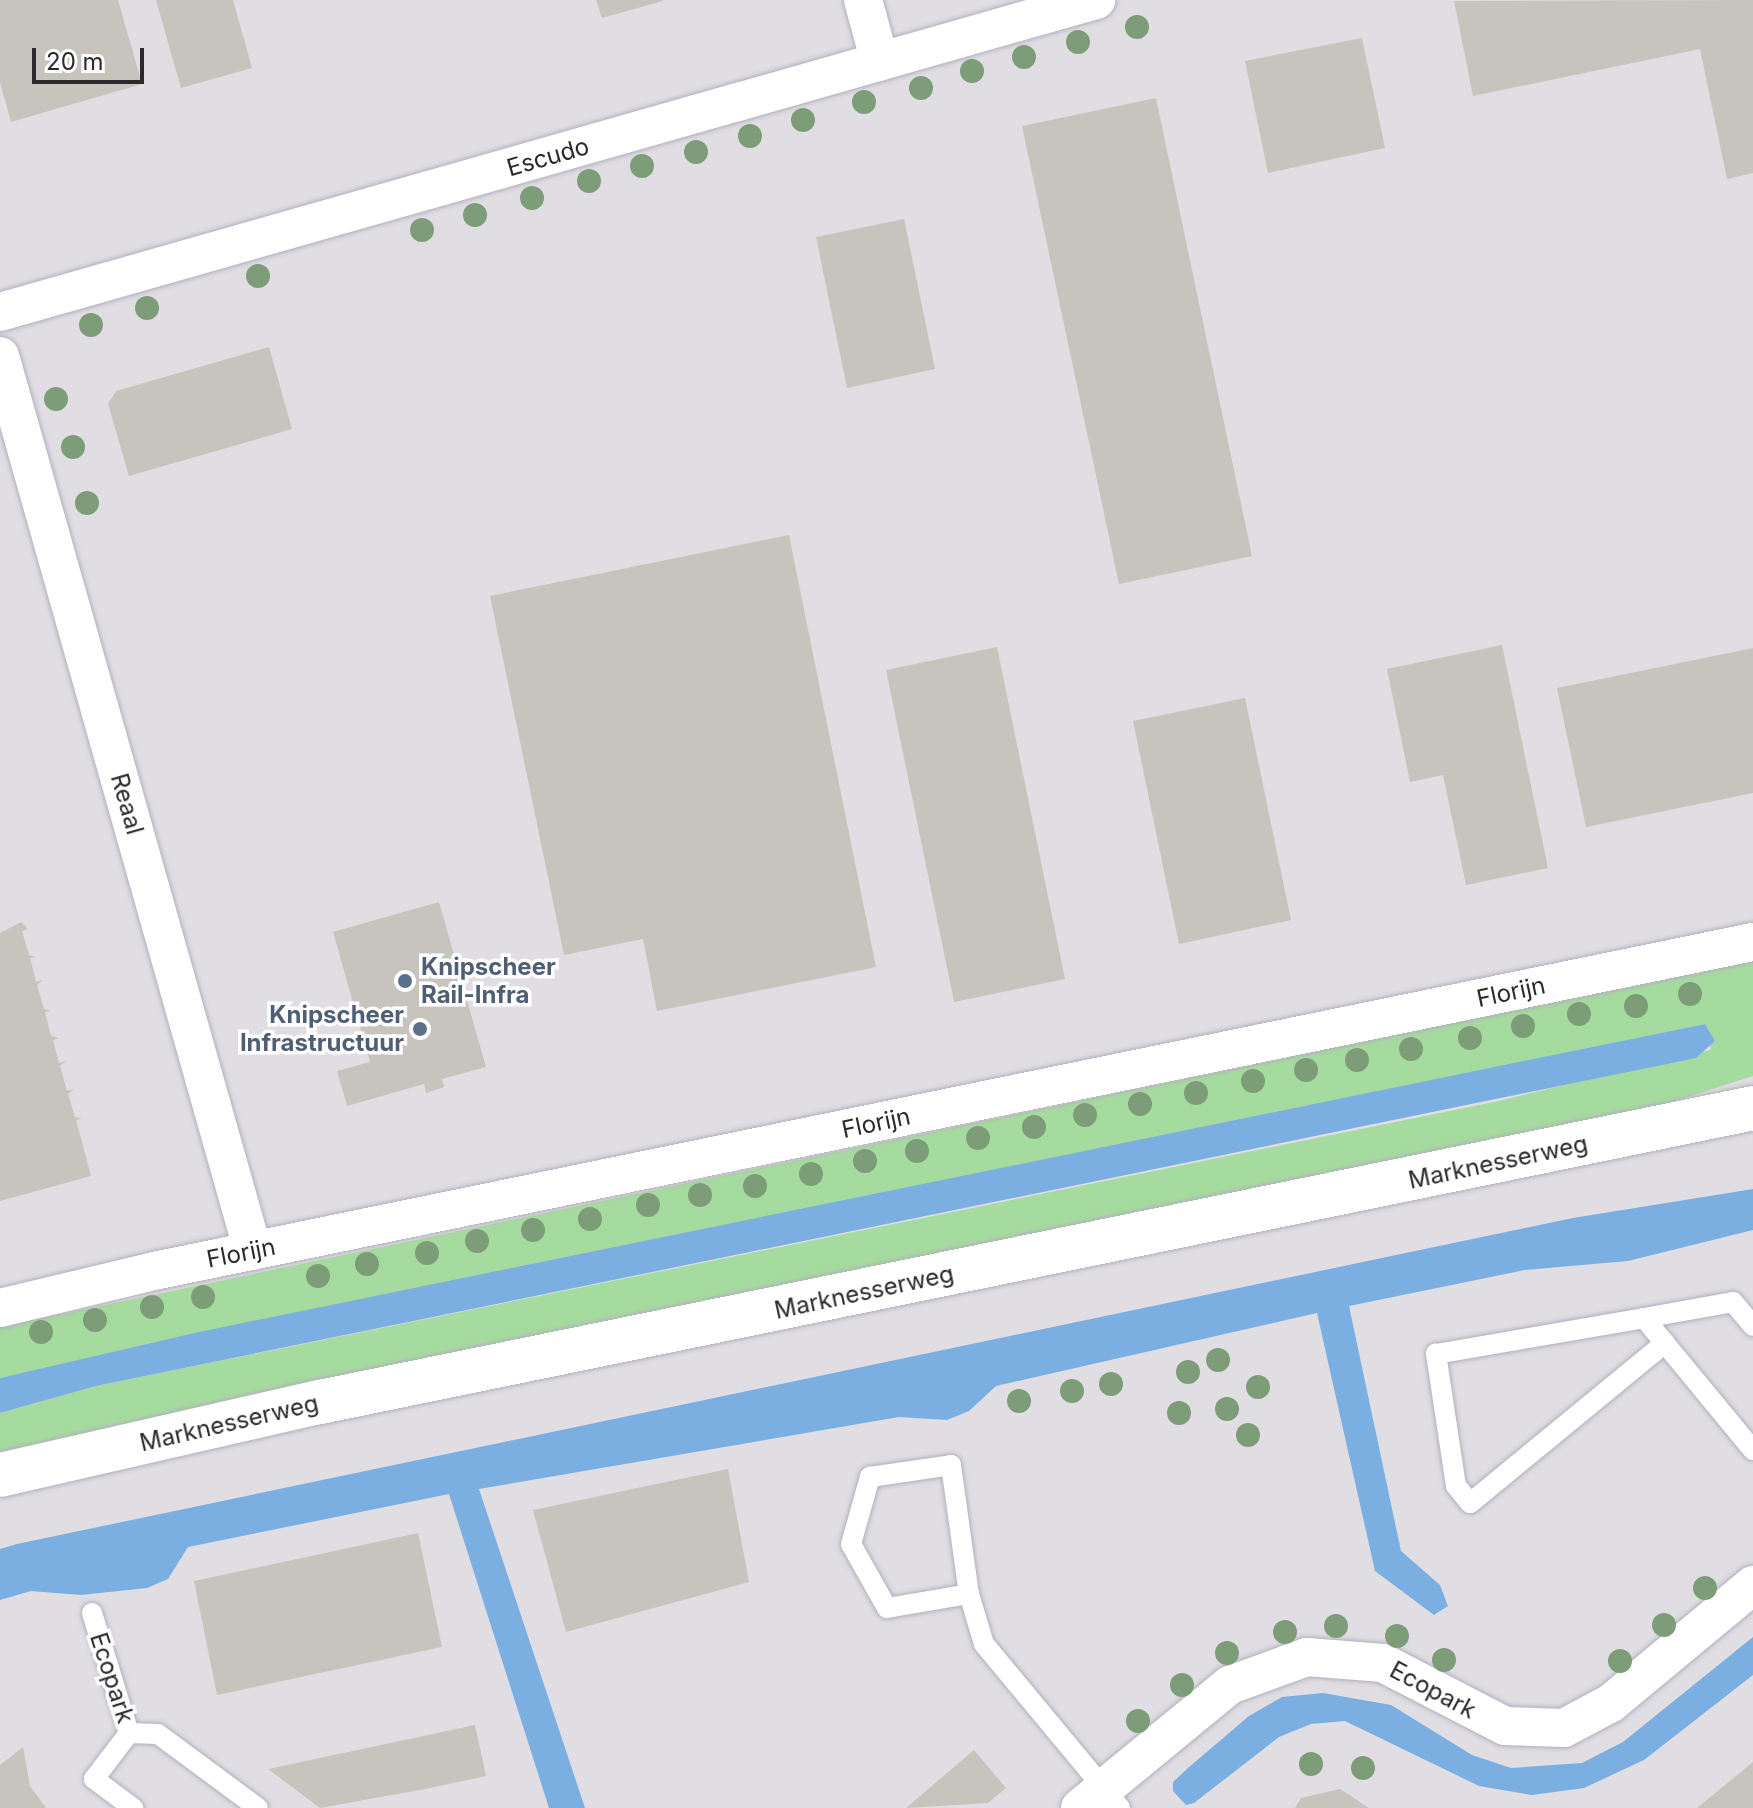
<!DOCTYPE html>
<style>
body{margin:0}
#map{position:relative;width:1753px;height:1808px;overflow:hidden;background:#eae8dd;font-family:Inter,sans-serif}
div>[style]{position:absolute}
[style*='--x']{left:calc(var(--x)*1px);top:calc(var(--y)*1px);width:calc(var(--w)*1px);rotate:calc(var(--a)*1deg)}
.industrial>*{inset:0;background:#e0dde3}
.green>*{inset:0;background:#a6db9f}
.water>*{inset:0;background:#7bafe1}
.building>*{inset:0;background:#c6c4bd}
.roads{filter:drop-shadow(0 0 2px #b1b1bc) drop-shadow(0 0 2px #b1b1bc)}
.lane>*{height:20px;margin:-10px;padding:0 10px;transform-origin:10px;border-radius:10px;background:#fff}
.street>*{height:38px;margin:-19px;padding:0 19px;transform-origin:19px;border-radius:19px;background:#fff}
.secondary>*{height:44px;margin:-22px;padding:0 22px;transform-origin:22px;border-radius:22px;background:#fff}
.trees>*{width:24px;height:24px;margin:-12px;border-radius:50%;background:#7c9d77}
.dots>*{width:22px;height:22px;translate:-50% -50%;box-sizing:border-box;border:4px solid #fff;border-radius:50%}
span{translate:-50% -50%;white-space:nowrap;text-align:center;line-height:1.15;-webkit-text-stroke:7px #fff;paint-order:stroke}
.street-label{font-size:24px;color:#2a2a2a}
.service-label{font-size:24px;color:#4e5e75;font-weight:700}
.left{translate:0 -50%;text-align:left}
.right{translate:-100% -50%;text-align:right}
.scale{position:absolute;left:32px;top:48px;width:112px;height:36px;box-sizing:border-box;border:4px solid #2a2a2a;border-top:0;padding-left:10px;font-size:24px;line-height:28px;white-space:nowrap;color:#2a2a2a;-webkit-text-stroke:6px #fff;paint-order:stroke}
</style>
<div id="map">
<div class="industrial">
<div style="clip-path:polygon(0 0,1753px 0,1753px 1808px,0 1808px)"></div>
</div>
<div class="green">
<div style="clip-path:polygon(1753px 960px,1753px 1076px,1663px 1105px,0 1455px,0 1413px,96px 1386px,1494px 1102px,1711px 1050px,1705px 1024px,0 1378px,0 1327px)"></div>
</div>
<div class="water">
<div style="clip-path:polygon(1705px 1024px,1715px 1041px,1696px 1058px,96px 1386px,0 1413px,0 1378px,199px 1332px)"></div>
<div style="clip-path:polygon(1753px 1189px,1753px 1230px,1628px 1261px,1525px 1270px,1349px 1306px,1401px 1551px,1440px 1585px,1448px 1606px,1434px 1615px,1375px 1571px,1317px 1313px,996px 1386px,969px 1411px,947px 1420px,899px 1417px,479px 1489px,585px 1808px,549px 1808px,449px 1494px,188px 1547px,168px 1579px,147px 1588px,81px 1595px,31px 1591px,0 1600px,0 1549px,17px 1544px,1573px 1218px)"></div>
<div style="clip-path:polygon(1753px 1637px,1753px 1675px,1644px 1760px,1584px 1788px,1532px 1795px,1479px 1786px,1345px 1721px,1311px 1724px,1279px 1737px,1194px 1803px,1186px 1805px,1173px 1791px,1173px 1782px,1188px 1768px,1249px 1716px,1282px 1697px,1323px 1693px,1391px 1705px,1472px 1755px,1511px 1768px,1582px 1763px,1623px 1742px)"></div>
</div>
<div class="building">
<div style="clip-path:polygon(0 0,118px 0,142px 84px,11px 122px,0 82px)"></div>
<div style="clip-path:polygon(156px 0,233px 0,252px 68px,181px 88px)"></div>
<div style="clip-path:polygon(596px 0,663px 0,663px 1px,602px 18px)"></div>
<div style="clip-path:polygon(1753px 0,1753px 173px,1727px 179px,1700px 49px,1473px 96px,1454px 1px)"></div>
<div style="clip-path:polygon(1362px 38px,1385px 148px,1268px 173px,1245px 61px)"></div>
<div style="clip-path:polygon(1156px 98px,1252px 556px,1119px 584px,1022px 126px)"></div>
<div style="clip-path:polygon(904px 219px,935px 369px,847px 388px,816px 237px)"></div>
<div style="clip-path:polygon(269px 347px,292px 429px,129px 476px,108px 404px,116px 391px)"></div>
<div style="clip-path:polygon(789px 535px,876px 967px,657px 1011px,643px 939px,564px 955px,490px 596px)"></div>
<div style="clip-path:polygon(1502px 645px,1548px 868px,1466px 885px,1443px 775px,1410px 782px,1387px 669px)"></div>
<div style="clip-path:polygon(997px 647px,1065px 979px,954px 1002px,886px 670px)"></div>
<div style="clip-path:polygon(1753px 648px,1753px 793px,1586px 827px,1557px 688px)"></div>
<div style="clip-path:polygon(1245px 698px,1291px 920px,1179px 944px,1133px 721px)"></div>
<div style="clip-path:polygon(439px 902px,486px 1067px,442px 1079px,444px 1087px,426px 1093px,424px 1084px,347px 1106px,337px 1071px,370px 1062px,333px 932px)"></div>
<div style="clip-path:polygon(21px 922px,28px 929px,22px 931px,29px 955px,36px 957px,30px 958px,36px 982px,43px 980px,37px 985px,44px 1009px,51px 1011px,45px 1012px,51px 1036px,59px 1038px,53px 1040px,59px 1063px,66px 1061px,60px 1066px,67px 1091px,74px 1089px,68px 1094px,75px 1117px,82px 1119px,76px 1120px,91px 1176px,0 1201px,0 933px)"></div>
<div style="clip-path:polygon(728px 1469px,749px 1582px,566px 1632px,533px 1510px)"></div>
<div style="clip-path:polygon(418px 1533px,442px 1647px,217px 1695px,194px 1581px)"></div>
<div style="clip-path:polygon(475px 1725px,486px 1776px,425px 1789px,320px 1808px,268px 1769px)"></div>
<div style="clip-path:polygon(23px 1747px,30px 1786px,46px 1808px,0 1808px,0 1765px)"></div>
<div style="clip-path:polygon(974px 1750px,1006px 1788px,988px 1803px,906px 1808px)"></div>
<div style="clip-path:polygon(1753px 1762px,1753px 1808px,1697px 1808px)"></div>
<div style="clip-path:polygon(1340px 1789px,1369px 1808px,1295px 1808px,1301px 1798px)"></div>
</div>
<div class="roads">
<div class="lane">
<div style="--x:1644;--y:1318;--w:90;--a:-10.2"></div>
<div style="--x:1733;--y:1302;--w:31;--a:50"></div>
<div style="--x:1665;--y:1343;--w:252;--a:140.6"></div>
<div style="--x:1470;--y:1503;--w:22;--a:-129"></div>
<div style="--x:1456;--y:1486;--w:134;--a:-98.6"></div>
<div style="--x:1436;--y:1354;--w:211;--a:-9.8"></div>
<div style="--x:1644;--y:1318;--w:171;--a:50.5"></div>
<div style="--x:969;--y:1594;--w:83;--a:170.3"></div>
<div style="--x:887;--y:1608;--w:73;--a:-119.4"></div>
<div style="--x:851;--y:1544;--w:70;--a:-74.2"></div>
<div style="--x:870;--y:1477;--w:82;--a:-8.4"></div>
<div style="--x:951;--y:1465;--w:130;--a:82.1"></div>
<div style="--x:969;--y:1594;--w:52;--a:73.3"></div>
<div style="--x:984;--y:1644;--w:213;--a:50.3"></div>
<div style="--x:92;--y:1613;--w:126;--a:72.9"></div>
<div style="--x:129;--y:1733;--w:29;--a:2"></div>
<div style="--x:158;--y:1734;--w:124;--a:36.5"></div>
<div style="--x:129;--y:1733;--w:58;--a:127.3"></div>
<div style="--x:94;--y:1779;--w:49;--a:36.6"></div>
</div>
<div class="street">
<div style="--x:863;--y:0;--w:64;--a:74.7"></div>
<div style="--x:0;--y:312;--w:1140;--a:-15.89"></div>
<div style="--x:0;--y:356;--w:930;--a:74.22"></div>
<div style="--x:0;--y:1308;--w:158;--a:-13.5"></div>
<div style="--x:154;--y:1271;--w:1632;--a:-11.63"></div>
<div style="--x:1080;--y:1808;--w:194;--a:-39.4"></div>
<div style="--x:1230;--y:1685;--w:82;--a:-20"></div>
<div style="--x:1307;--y:1657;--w:76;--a:4.5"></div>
<div style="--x:1383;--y:1663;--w:137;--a:27.3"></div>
<div style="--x:1505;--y:1726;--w:59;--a:1.9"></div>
<div style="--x:1564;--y:1728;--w:53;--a:-28"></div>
<div style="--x:1611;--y:1703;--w:185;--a:-39.7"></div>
</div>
<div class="secondary">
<div style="--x:0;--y:1475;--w:328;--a:-12.9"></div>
<div style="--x:320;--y:1402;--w:1463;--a:-11.59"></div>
</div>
</div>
<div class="trees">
<div style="left:1137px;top:27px"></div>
<div style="left:1078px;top:42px"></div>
<div style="left:1024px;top:57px"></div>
<div style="left:972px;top:71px"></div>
<div style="left:921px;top:88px"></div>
<div style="left:864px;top:102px"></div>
<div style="left:803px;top:120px"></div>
<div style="left:750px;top:136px"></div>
<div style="left:696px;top:152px"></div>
<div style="left:642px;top:166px"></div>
<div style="left:589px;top:181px"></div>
<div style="left:532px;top:198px"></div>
<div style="left:475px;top:215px"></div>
<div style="left:422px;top:230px"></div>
<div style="left:258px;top:276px"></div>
<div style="left:147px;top:308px"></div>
<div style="left:91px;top:325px"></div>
<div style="left:56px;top:399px"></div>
<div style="left:73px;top:447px"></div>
<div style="left:87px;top:503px"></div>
<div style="left:1690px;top:994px"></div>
<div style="left:1636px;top:1006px"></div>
<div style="left:1579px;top:1014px"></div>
<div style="left:1523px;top:1026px"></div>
<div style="left:1470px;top:1038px"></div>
<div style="left:1411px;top:1049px"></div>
<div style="left:1357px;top:1060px"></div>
<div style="left:1306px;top:1070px"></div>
<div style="left:1253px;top:1081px"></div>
<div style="left:1196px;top:1093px"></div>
<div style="left:1140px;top:1104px"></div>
<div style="left:1085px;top:1115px"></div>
<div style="left:1034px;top:1127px"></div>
<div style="left:978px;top:1138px"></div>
<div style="left:917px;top:1151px"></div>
<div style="left:865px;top:1161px"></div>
<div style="left:811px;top:1174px"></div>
<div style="left:755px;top:1186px"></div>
<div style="left:700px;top:1195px"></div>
<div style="left:648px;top:1205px"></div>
<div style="left:590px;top:1219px"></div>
<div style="left:533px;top:1230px"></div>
<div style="left:477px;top:1241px"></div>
<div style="left:427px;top:1253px"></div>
<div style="left:367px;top:1264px"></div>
<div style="left:318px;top:1276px"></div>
<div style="left:203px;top:1297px"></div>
<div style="left:152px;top:1307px"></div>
<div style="left:95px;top:1320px"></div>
<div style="left:41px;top:1332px"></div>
<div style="left:1218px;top:1360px"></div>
<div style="left:1188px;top:1372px"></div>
<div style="left:1111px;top:1384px"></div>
<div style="left:1258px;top:1387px"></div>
<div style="left:1072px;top:1391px"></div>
<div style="left:1019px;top:1401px"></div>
<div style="left:1227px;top:1409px"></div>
<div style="left:1179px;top:1413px"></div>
<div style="left:1248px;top:1435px"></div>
<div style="left:1705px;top:1588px"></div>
<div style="left:1664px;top:1625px"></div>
<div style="left:1336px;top:1626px"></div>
<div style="left:1285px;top:1632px"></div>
<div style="left:1397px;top:1636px"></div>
<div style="left:1227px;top:1653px"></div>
<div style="left:1444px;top:1660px"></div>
<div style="left:1620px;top:1661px"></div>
<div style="left:1182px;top:1685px"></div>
<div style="left:1138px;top:1721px"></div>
<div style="left:1311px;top:1764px"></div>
<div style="left:1363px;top:1768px"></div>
</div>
<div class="dots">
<div style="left:405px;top:981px;background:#5c6f8a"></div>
<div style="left:420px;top:1029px;background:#5c6f8a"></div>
</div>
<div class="street-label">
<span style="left:548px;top:157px;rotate:-16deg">Escudo</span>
<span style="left:127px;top:804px;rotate:74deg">Reaal</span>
<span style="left:1511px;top:992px;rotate:-12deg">Florijn</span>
<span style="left:876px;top:1123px;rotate:-12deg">Florijn</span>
<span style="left:1498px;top:1162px;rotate:-12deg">Marknesserweg</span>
<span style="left:241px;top:1253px;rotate:-11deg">Florijn</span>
<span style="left:864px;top:1292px;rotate:-12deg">Marknesserweg</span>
<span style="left:229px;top:1423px;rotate:-13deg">Marknesserweg</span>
<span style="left:112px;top:1678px;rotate:72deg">Ecopark</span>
<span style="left:1433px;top:1690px;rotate:28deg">Ecopark</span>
</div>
<div class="service-label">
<span class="left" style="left:421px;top:981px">Knipscheer<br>Rail-Infra</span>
<span class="right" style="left:404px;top:1029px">Knipscheer<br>Infrastructuur</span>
</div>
<div class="scale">20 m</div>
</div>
